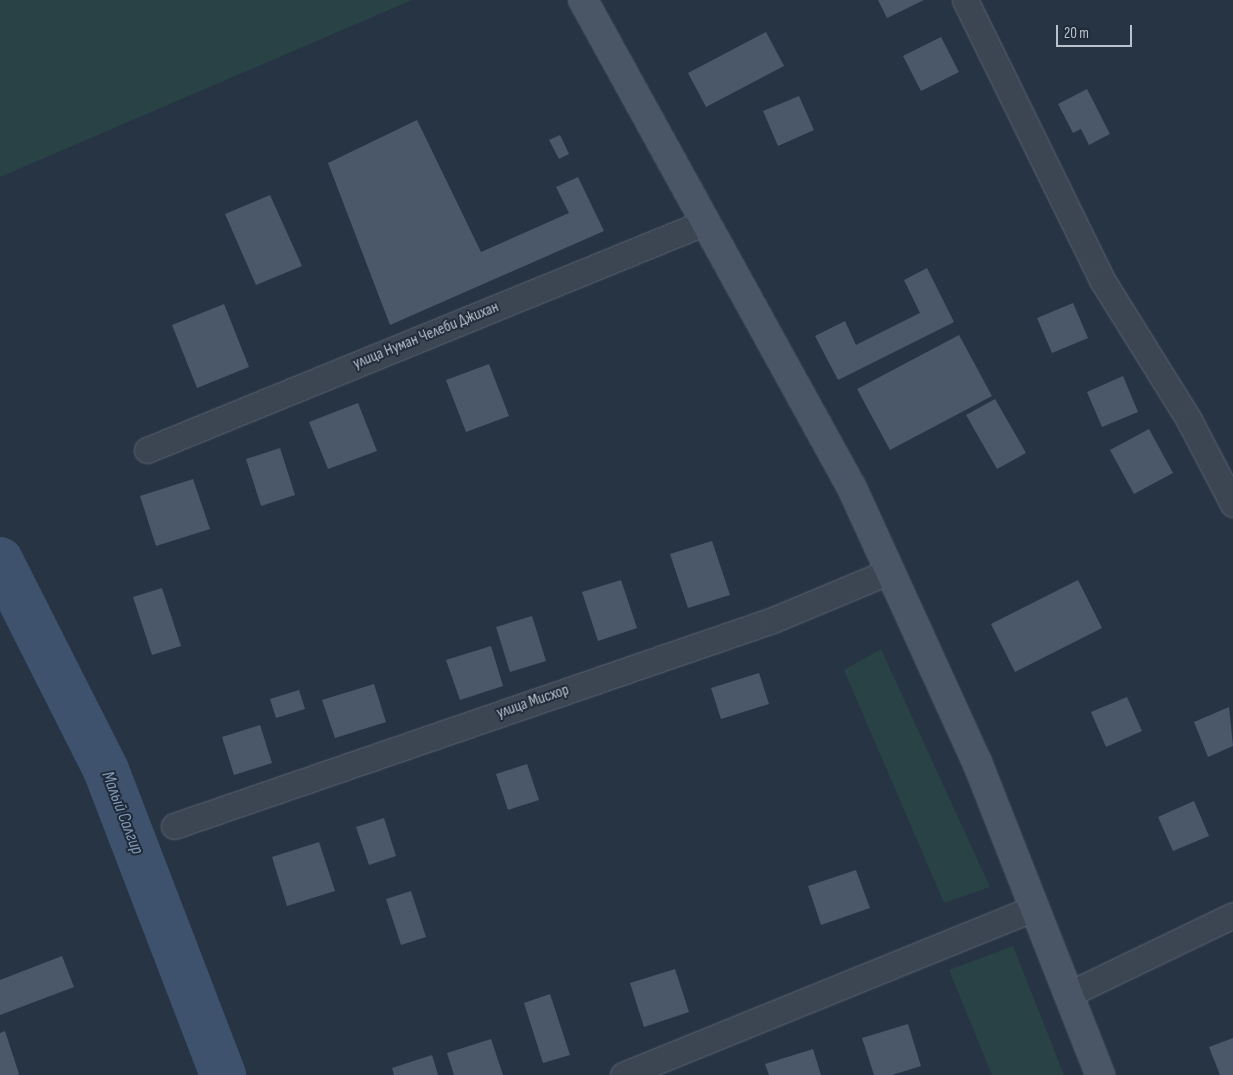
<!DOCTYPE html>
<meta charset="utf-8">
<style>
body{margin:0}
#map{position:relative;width:1233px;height:1075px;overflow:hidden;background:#273444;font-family:"Sofia Sans Condensed",sans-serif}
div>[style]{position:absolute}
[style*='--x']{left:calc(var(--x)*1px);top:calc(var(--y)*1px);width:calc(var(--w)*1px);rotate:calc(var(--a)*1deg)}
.green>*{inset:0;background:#294245}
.river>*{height:46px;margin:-23px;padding:0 23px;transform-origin:23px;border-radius:23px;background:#3e516d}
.building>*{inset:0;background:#4b586a}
.roads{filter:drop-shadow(0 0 1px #5a6471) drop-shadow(0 0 1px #5a6471)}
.minor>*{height:25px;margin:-12.5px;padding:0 12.5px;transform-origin:12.5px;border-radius:12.5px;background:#3c4653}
.secondary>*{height:28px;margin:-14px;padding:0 14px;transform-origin:14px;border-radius:14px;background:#4a5566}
span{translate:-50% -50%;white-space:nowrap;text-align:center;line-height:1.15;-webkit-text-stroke:4px #202b39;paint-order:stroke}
.street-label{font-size:16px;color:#b9c1cd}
.water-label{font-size:18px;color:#8197b4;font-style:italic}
.scale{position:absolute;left:1056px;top:25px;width:76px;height:22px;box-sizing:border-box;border:2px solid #b9c1cd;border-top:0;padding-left:6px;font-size:15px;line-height:18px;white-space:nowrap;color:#b9c1cd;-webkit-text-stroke:4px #202b39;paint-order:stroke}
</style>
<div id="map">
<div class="green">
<div style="clip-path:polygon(0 0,412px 0,0 177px)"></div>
<div style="clip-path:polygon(881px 649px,990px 887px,944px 903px,844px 670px)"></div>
<div style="clip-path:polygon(1013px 946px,1064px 1075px,992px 1075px,949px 970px)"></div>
</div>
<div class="river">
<div style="--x:0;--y:560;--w:235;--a:63.2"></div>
<div style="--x:106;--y:770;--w:327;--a:69"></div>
</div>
<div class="building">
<div style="clip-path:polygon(878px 0,924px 0,887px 18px)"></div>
<div style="clip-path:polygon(766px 32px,784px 66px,706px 107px,688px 73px)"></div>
<div style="clip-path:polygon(941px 37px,959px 72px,921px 91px,903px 56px)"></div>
<div style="clip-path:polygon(1087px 89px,1110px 134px,1089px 145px,1081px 129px,1073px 133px,1058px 104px)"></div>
<div style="clip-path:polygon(799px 96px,814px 130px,778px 146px,763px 111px)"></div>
<div style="clip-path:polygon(417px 120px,481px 252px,569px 213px,556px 187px,578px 177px,604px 231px,390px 325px,328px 163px)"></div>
<div style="clip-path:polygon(560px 135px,569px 154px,559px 159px,549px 140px)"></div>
<div style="clip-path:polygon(270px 195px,302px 266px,256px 285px,225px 214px)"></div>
<div style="clip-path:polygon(927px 268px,954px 322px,838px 380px,815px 336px,845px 321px,856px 345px,920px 313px,904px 280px)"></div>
<div style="clip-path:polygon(1073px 303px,1088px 338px,1052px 353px,1037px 318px)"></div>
<div style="clip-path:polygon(224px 304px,249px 367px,197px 388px,172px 325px)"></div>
<div style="clip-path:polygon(959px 335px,992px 396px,890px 450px,857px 389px)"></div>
<div style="clip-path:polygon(489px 364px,509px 416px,466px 432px,446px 380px)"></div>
<div style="clip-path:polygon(1123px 376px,1138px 412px,1102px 427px,1087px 392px)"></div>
<div style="clip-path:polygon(995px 399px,1026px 453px,997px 469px,966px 415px)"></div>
<div style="clip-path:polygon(358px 403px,377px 451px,328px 469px,309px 422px)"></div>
<div style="clip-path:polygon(1149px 429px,1173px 473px,1134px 494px,1110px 450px)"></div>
<div style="clip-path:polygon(280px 448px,295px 495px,261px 506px,246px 459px)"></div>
<div style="clip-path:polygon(193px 479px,210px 529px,156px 546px,140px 496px)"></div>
<div style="clip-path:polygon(712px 541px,730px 595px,688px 608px,670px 554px)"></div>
<div style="clip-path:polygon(621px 580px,637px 628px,598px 641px,582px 592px)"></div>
<div style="clip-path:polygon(1078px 580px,1102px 628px,1015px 672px,991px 624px)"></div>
<div style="clip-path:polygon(162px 588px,181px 646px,152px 655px,133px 597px)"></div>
<div style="clip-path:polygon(532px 616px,546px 661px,510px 672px,496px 627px)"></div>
<div style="clip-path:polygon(491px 646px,503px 686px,460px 700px,446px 660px)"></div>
<div style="clip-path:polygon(759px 673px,769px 704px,721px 719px,711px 688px)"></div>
<div style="clip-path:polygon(374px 684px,386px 722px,335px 738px,322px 700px)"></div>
<div style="clip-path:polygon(299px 690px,305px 709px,276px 718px,270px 699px)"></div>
<div style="clip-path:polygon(1127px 697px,1142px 731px,1106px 747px,1091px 712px)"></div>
<div style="clip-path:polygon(1229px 707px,1233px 746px,1208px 757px,1194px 722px)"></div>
<div style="clip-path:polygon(260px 725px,272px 763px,234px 775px,222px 737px)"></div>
<div style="clip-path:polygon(527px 764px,539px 800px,508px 810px,496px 774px)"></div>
<div style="clip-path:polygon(1194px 801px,1209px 836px,1173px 851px,1158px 817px)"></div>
<div style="clip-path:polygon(384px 818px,396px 856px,369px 865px,356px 827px)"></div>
<div style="clip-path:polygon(319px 842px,335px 891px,287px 906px,272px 857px)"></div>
<div style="clip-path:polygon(856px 870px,870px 908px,821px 925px,808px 886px)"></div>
<div style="clip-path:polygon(411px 891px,426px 937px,401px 945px,386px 899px)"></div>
<div style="clip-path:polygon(62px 956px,74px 987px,0 1015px,0 980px)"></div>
<div style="clip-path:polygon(675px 969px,689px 1012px,644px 1027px,630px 983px)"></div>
<div style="clip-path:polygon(550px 994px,570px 1055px,543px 1063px,524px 1003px)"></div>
<div style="clip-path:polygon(908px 1024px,921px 1066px,892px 1075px,874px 1075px,862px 1038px)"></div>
<div style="clip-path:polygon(5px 1031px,19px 1074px,17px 1075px,0 1075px,0 1033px)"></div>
<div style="clip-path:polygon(1233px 1038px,1233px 1075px,1220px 1075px,1209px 1047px)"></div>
<div style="clip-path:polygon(491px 1039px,503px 1075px,454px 1075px,447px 1053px)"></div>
<div style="clip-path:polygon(813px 1049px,821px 1075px,769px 1075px,765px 1064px)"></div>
<div style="clip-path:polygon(432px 1055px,438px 1075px,394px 1075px,392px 1068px)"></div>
</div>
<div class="roads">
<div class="minor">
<div style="--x:965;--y:0;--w:312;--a:63.9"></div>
<div style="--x:1102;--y:280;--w:165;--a:58.1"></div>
<div style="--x:1189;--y:420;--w:95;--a:62.4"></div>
<div style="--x:147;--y:450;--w:604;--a:-22.19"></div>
<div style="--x:174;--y:826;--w:633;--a:-18.98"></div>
<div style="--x:773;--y:620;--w:127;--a:-22.7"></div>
<div style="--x:1069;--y:994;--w:182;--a:-25.7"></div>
<div style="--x:623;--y:1075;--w:445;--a:-22.1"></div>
</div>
<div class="secondary">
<div style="--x:583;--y:0;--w:557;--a:61.14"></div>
<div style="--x:852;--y:488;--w:301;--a:65.5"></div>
<div style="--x:977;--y:762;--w:336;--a:68.5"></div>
</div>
</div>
<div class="street-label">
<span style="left:426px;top:336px;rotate:-22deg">улица Нуман Челеби Джихан</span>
<span style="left:533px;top:702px;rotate:-19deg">улица Мисхор</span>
</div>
<div class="water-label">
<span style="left:122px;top:813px;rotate:69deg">Малый Салгир</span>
</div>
<div class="scale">20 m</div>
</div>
